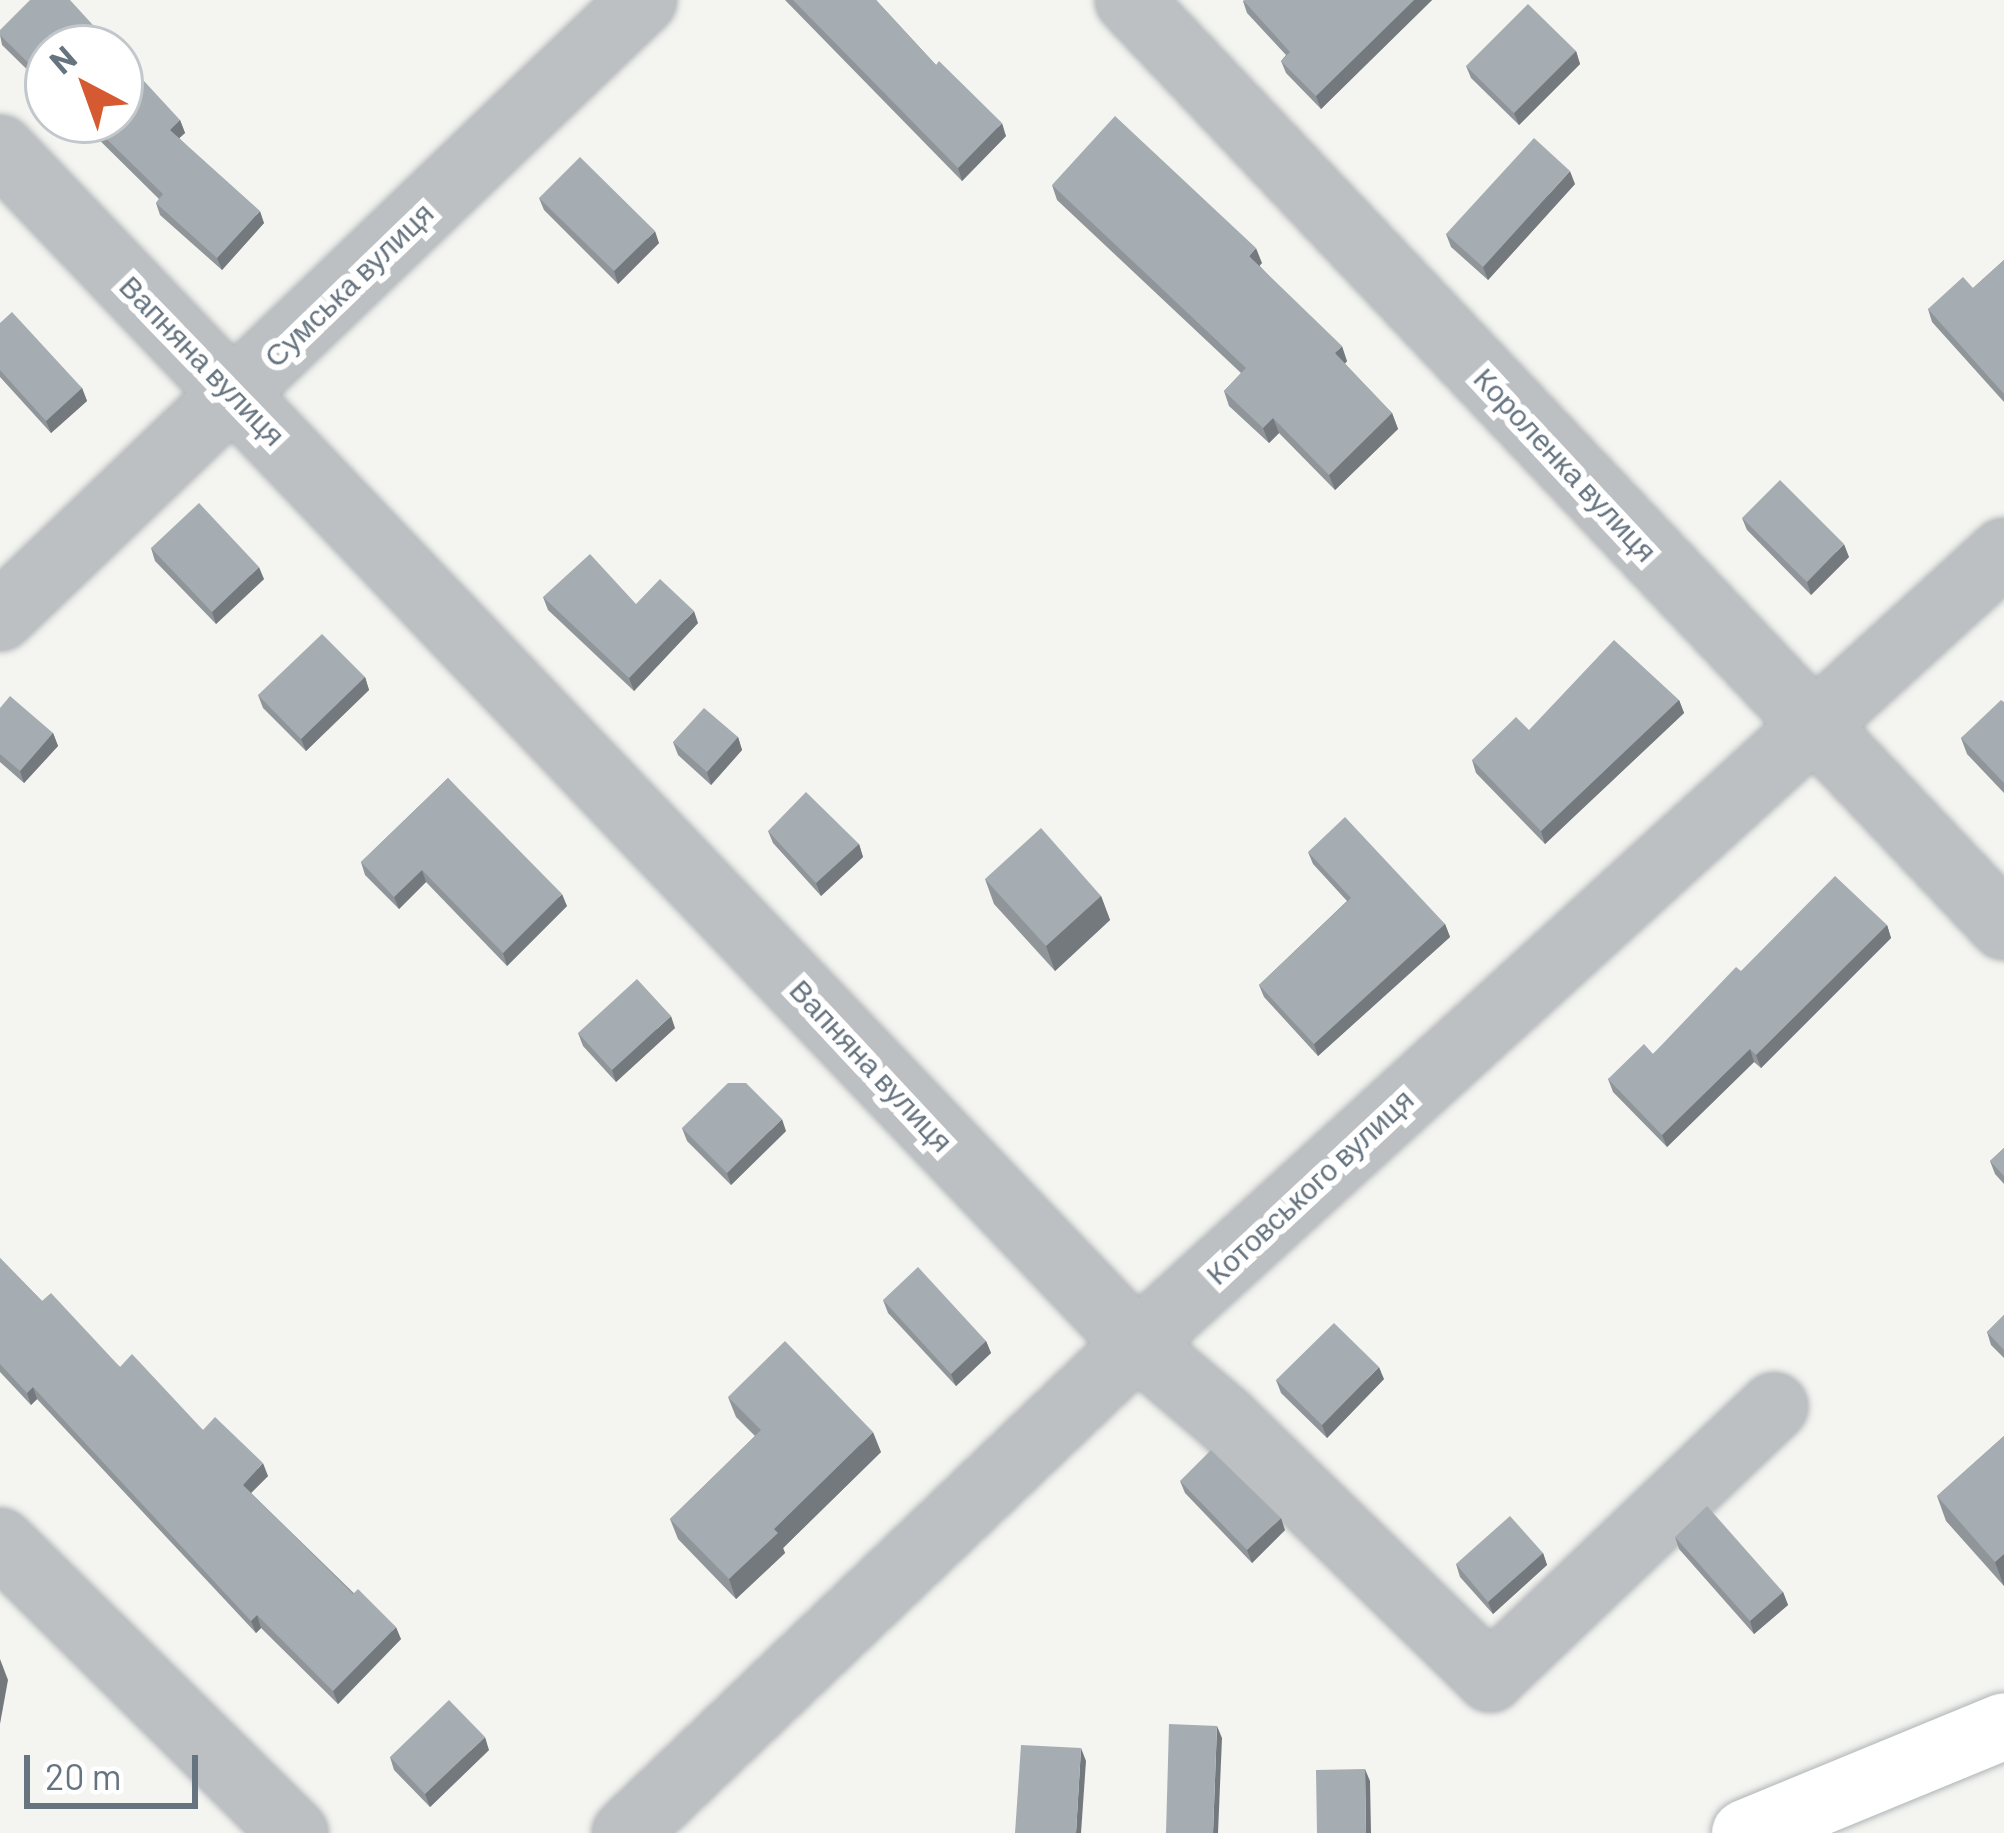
<!DOCTYPE html>
<meta charset="utf-8">
<style>
body{margin:0}
#map{position:relative;width:2004px;height:1833px;overflow:hidden;background:#f4f5f1;font-family:Barlow,sans-serif}
div>[style]{position:absolute}
[style*='--x']{left:calc(var(--x)*1px);top:calc(var(--y)*1px);width:calc(var(--w)*1px);rotate:calc(var(--a)*1deg)}
.roads{filter:drop-shadow(0 0 3px #b0b4b7) drop-shadow(0 0 3px #b0b4b7)}
.minor>*{height:66px;margin:-33px;padding:0 33px;transform-origin:33px;border-radius:33px;background:#bcc0c3}
.major>*{height:66px;margin:-33px;padding:0 33px;transform-origin:33px;border-radius:33px;background:#fff}
.wall>*{inset:0;background:#8f9599}
.shaded-wall>*{inset:0;background:#74797d}
.building>*{inset:0;background:#a6adb2}
span{translate:-50% -50%;white-space:nowrap;text-align:center;line-height:1.15;-webkit-text-stroke:12px #fff;paint-order:stroke}
.street-label{font-size:30px;color:#667480}
.north{position:absolute;left:24px;top:24px;width:120px;height:120px;box-sizing:border-box;background:#fff;border:3px solid #c2c7cc;border-radius:50%;rotate:319deg;font-size:33px;font-weight:700;line-height:48px;text-align:center;color:#667480}
.north::after{content:'';display:block;margin:auto;width:42px;height:54px;background:#d55a31;clip-path:polygon(50% 0,100% 100%,50% 72%,0 100%)}
.scale{position:absolute;left:24px;top:1755px;width:174px;height:54px;box-sizing:border-box;border:6px solid #667480;border-top:0;padding-left:15px;font-size:36px;line-height:42px;white-space:nowrap;color:#667480;-webkit-text-stroke:9px #fff;paint-order:stroke}
</style>
<div id="map">
<div class="roads">
<div class="minor">
<div style="--x:1129;--y:0;--w:1274;--a:46.62"></div>
<div style="--x:0;--y:149;--w:1649;--a:46.42"></div>
<div style="--x:1137;--y:1344;--w:116;--a:40.4"></div>
<div style="--x:1225;--y:1419;--w:371;--a:44.3"></div>
<div style="--x:1490;--y:1678;--w:393;--a:-43.7"></div>
<div style="--x:0;--y:617;--w:891;--a:-43.82"></div>
<div style="--x:0;--y:1542;--w:414;--a:44.7"></div>
<div style="--x:626;--y:1833;--w:707;--a:-43.74"></div>
<div style="--x:1137;--y:1344;--w:1174;--a:-42.41"></div>
</div>
<div class="major">
<div style="--x:1745;--y:1833;--w:280;--a:-22.4"></div>
</div>
</div>
<div class="wall">
<div style="clip-path:polygon(785px 0,876px 0,936px 65px,1006px 136px,962px 181px)"></div>
<div style="clip-path:polygon(1432px 0,1321px 109px,1286px 73px,1281px 61px,1286px 55px,1247px 13px,1243px 1px)"></div>
<div style="clip-path:polygon(0 35px,48px 48px,48px 90px,2px 45px)"></div>
<div style="clip-path:polygon(1576px 51px,1580px 64px,1519px 125px,1471px 78px,1466px 66px)"></div>
<div style="clip-path:polygon(79px 120px,180px 120px,185px 133px,179px 138px,264px 223px,222px 270px,160px 215px,156px 203px,159px 199px)"></div>
<div style="clip-path:polygon(1575px 184px,1488px 280px,1451px 247px,1446px 234px)"></div>
<div style="clip-path:polygon(1052px 185px,1262px 263px,1259px 265px,1347px 361px,1345px 364px,1392px 413px,1398px 429px,1335px 490px,1279px 433px,1269px 443px,1229px 406px,1224px 391px,1241px 373px,1057px 200px)"></div>
<div style="clip-path:polygon(539px 198px,659px 243px,618px 284px,544px 210px)"></div>
<div style="clip-path:polygon(2004px 260px,2004px 402px,1932px 322px,1928px 309px,1973px 288px)"></div>
<div style="clip-path:polygon(0 323px,82px 388px,87px 401px,51px 433px,0 377px)"></div>
<div style="clip-path:polygon(1742px 518px,1849px 557px,1811px 595px,1747px 530px)"></div>
<div style="clip-path:polygon(151px 548px,264px 579px,216px 624px,155px 561px)"></div>
<div style="clip-path:polygon(543px 597px,636px 604px,698px 623px,634px 691px,548px 610px)"></div>
<div style="clip-path:polygon(365px 677px,369px 690px,306px 751px,263px 708px,258px 695px)"></div>
<div style="clip-path:polygon(1679px 700px,1684px 713px,1545px 844px,1476px 773px,1472px 760px)"></div>
<div style="clip-path:polygon(2004px 702px,2004px 793px,1967px 754px,1961px 738px)"></div>
<div style="clip-path:polygon(0 708px,53px 733px,58px 746px,24px 783px,0 762px)"></div>
<div style="clip-path:polygon(738px 737px,742px 750px,711px 785px,678px 755px,673px 742px)"></div>
<div style="clip-path:polygon(448px 778px,567px 906px,507px 966px,426px 882px,399px 909px,365px 875px,361px 862px)"></div>
<div style="clip-path:polygon(768px 831px,859px 844px,863px 857px,821px 896px,773px 843px)"></div>
<div style="clip-path:polygon(1308px 852px,1445px 924px,1450px 937px,1318px 1056px,1264px 997px,1259px 985px,1347px 901px,1313px 864px)"></div>
<div style="clip-path:polygon(985px 879px,1101px 896px,1110px 920px,1055px 971px,994px 904px)"></div>
<div style="clip-path:polygon(1887px 925px,1891px 938px,1761px 1068px,1754px 1062px,1667px 1147px,1613px 1092px,1608px 1079px,1653px 1054px,1741px 971px)"></div>
<div style="clip-path:polygon(675px 1028px,616px 1082px,583px 1046px,578px 1033px)"></div>
<div style="clip-path:polygon(682px 1128px,786px 1131px,731px 1185px,687px 1141px)"></div>
<div style="clip-path:polygon(2004px 1148px,2004px 1184px,1995px 1174px,1990px 1161px)"></div>
<div style="clip-path:polygon(0 1258px,42px 1301px,120px 1367px,203px 1430px,268px 1476px,251px 1493px,401px 1639px,338px 1704px,261px 1628px,256px 1633px,37px 1399px,31px 1405px,0 1372px)"></div>
<div style="clip-path:polygon(883px 1300px,986px 1341px,991px 1353px,956px 1386px,888px 1313px)"></div>
<div style="clip-path:polygon(2004px 1315px,2004px 1358px,1991px 1345px,1987px 1332px)"></div>
<div style="clip-path:polygon(1384px 1379px,1327px 1438px,1281px 1393px,1276px 1380px)"></div>
<div style="clip-path:polygon(728px 1397px,881px 1452px,783px 1548px,785px 1553px,736px 1599px,678px 1539px,670px 1519px,755px 1436px,736px 1417px)"></div>
<div style="clip-path:polygon(2004px 1436px,2004px 1586px,1946px 1521px,1937px 1496px)"></div>
<div style="clip-path:polygon(1180px 1481px,1285px 1530px,1252px 1563px,1185px 1493px)"></div>
<div style="clip-path:polygon(1675px 1537px,1783px 1592px,1788px 1605px,1754px 1634px,1679px 1549px)"></div>
<div style="clip-path:polygon(1543px 1553px,1547px 1565px,1493px 1614px,1460px 1577px,1456px 1564px)"></div>
<div style="clip-path:polygon(489px 1750px,430px 1807px,394px 1770px,390px 1757px)"></div>
</div>
<div class="shaded-wall">
<div style="clip-path:polygon(1414px 0,1432px 0,1321px 109px,1316px 96px)"></div>
<div style="clip-path:polygon(1576px 51px,1580px 64px,1519px 125px,1514px 113px)"></div>
<div style="clip-path:polygon(180px 120px,185px 133px,174px 143px,170px 130px)"></div>
<div style="clip-path:polygon(1002px 123px,1006px 136px,962px 181px,958px 168px)"></div>
<div style="clip-path:polygon(1570px 171px,1575px 184px,1488px 280px,1483px 267px)"></div>
<div style="clip-path:polygon(260px 211px,264px 223px,222px 270px,217px 258px)"></div>
<div style="clip-path:polygon(655px 231px,659px 243px,618px 284px,614px 271px)"></div>
<div style="clip-path:polygon(1256px 248px,1262px 263px,1255px 271px,1249px 256px)"></div>
<div style="clip-path:polygon(1342px 346px,1347px 361px,1340px 368px,1335px 353px)"></div>
<div style="clip-path:polygon(82px 388px,87px 401px,51px 433px,46px 421px)"></div>
<div style="clip-path:polygon(1392px 413px,1398px 429px,1335px 490px,1329px 475px)"></div>
<div style="clip-path:polygon(1273px 418px,1279px 433px,1269px 443px,1263px 428px)"></div>
<div style="clip-path:polygon(1844px 544px,1849px 557px,1811px 595px,1807px 582px)"></div>
<div style="clip-path:polygon(259px 567px,264px 579px,216px 624px,212px 612px)"></div>
<div style="clip-path:polygon(694px 611px,698px 623px,634px 691px,629px 678px)"></div>
<div style="clip-path:polygon(365px 677px,369px 690px,306px 751px,301px 739px)"></div>
<div style="clip-path:polygon(1679px 700px,1684px 713px,1545px 844px,1541px 831px)"></div>
<div style="clip-path:polygon(53px 733px,58px 746px,24px 783px,20px 771px)"></div>
<div style="clip-path:polygon(738px 737px,742px 750px,711px 785px,707px 772px)"></div>
<div style="clip-path:polygon(859px 844px,863px 857px,821px 896px,816px 883px)"></div>
<div style="clip-path:polygon(422px 870px,426px 882px,399px 909px,394px 897px)"></div>
<div style="clip-path:polygon(562px 894px,567px 906px,507px 966px,503px 953px)"></div>
<div style="clip-path:polygon(1101px 896px,1110px 920px,1055px 971px,1046px 946px)"></div>
<div style="clip-path:polygon(1445px 924px,1450px 937px,1318px 1056px,1314px 1044px)"></div>
<div style="clip-path:polygon(1887px 925px,1891px 938px,1761px 1068px,1756px 1055px)"></div>
<div style="clip-path:polygon(671px 1016px,675px 1028px,616px 1082px,612px 1070px)"></div>
<div style="clip-path:polygon(1750px 1049px,1754px 1062px,1667px 1147px,1662px 1135px)"></div>
<div style="clip-path:polygon(782px 1119px,786px 1131px,731px 1185px,727px 1173px)"></div>
<div style="clip-path:polygon(986px 1341px,991px 1353px,956px 1386px,951px 1374px)"></div>
<div style="clip-path:polygon(1379px 1367px,1384px 1379px,1327px 1438px,1322px 1425px)"></div>
<div style="clip-path:polygon(33px 1387px,37px 1399px,31px 1405px,27px 1393px)"></div>
<div style="clip-path:polygon(873px 1432px,881px 1452px,783px 1548px,785px 1553px,736px 1599px,729px 1579px,774px 1529px)"></div>
<div style="clip-path:polygon(263px 1463px,268px 1476px,247px 1497px,243px 1485px)"></div>
<div style="clip-path:polygon(1281px 1518px,1285px 1530px,1252px 1563px,1247px 1550px)"></div>
<div style="clip-path:polygon(1543px 1553px,1547px 1565px,1493px 1614px,1488px 1602px)"></div>
<div style="clip-path:polygon(2004px 1554px,2004px 1586px,1995px 1562px)"></div>
<div style="clip-path:polygon(1783px 1592px,1788px 1605px,1754px 1634px,1750px 1621px)"></div>
<div style="clip-path:polygon(257px 1615px,261px 1628px,256px 1633px,251px 1621px)"></div>
<div style="clip-path:polygon(396px 1627px,401px 1639px,338px 1704px,333px 1691px)"></div>
<div style="clip-path:polygon(0 1659px,8px 1680px,0 1724px)"></div>
<div style="clip-path:polygon(1217px 1726px,1222px 1738px,1218px 1833px,1213px 1833px)"></div>
<div style="clip-path:polygon(485px 1737px,489px 1750px,430px 1807px,425px 1794px)"></div>
<div style="clip-path:polygon(1081px 1748px,1086px 1761px,1081px 1833px,1076px 1833px)"></div>
<div style="clip-path:polygon(1365px 1769px,1370px 1781px,1371px 1833px,1366px 1833px)"></div>
</div>
<div class="building">
<div style="clip-path:polygon(30px 0,70px 0,114px 48px,48px 48px,48px 82px,0 35px,0 30px)"></div>
<div style="clip-path:polygon(793px 0,876px 0,936px 65px,939px 61px,1002px 123px,958px 168px)"></div>
<div style="clip-path:polygon(1243px 0,1414px 0,1316px 96px,1281px 61px,1290px 52px)"></div>
<div style="clip-path:polygon(1528px 4px,1576px 51px,1514px 113px,1466px 66px)"></div>
<div style="clip-path:polygon(120px 55px,180px 120px,170px 130px,260px 211px,217px 258px,156px 203px,163px 194px,87px 120px,120px 120px)"></div>
<div style="clip-path:polygon(1115px 116px,1256px 248px,1249px 256px,1342px 346px,1335px 353px,1392px 413px,1329px 475px,1273px 418px,1263px 428px,1224px 391px,1246px 368px,1052px 185px)"></div>
<div style="clip-path:polygon(1534px 138px,1570px 171px,1483px 267px,1446px 234px)"></div>
<div style="clip-path:polygon(580px 157px,655px 231px,614px 271px,539px 198px)"></div>
<div style="clip-path:polygon(2004px 260px,2004px 394px,1928px 309px,1963px 277px,1973px 288px)"></div>
<div style="clip-path:polygon(12px 312px,82px 388px,46px 421px,0 370px,0 323px)"></div>
<div style="clip-path:polygon(1780px 480px,1844px 544px,1807px 582px,1742px 518px)"></div>
<div style="clip-path:polygon(199px 503px,259px 567px,212px 612px,151px 548px)"></div>
<div style="clip-path:polygon(590px 554px,636px 604px,660px 579px,694px 611px,629px 678px,543px 597px)"></div>
<div style="clip-path:polygon(322px 634px,365px 677px,301px 739px,258px 695px)"></div>
<div style="clip-path:polygon(1614px 640px,1679px 700px,1541px 831px,1472px 760px,1516px 717px,1529px 730px)"></div>
<div style="clip-path:polygon(10px 696px,53px 733px,20px 771px,0 754px,0 708px)"></div>
<div style="clip-path:polygon(2001px 700px,2004px 702px,2004px 783px,1961px 738px)"></div>
<div style="clip-path:polygon(704px 708px,738px 737px,707px 772px,673px 742px)"></div>
<div style="clip-path:polygon(448px 778px,562px 894px,503px 953px,422px 870px,394px 897px,361px 862px)"></div>
<div style="clip-path:polygon(806px 792px,859px 844px,816px 883px,768px 831px)"></div>
<div style="clip-path:polygon(1345px 817px,1445px 924px,1314px 1044px,1259px 985px,1351px 898px,1308px 852px)"></div>
<div style="clip-path:polygon(1041px 828px,1101px 896px,1046px 946px,985px 879px)"></div>
<div style="clip-path:polygon(1835px 876px,1887px 925px,1756px 1055px,1750px 1049px,1662px 1135px,1608px 1079px,1644px 1044px,1653px 1054px,1736px 967px,1741px 971px)"></div>
<div style="clip-path:polygon(637px 979px,671px 1016px,612px 1070px,578px 1033px)"></div>
<div style="clip-path:polygon(728px 1083px,746px 1083px,782px 1119px,727px 1173px,682px 1128px)"></div>
<div style="clip-path:polygon(2004px 1148px,2004px 1176px,1990px 1161px)"></div>
<div style="clip-path:polygon(0 1258px,42px 1301px,51px 1293px,120px 1367px,132px 1354px,203px 1430px,215px 1417px,263px 1463px,243px 1485px,353px 1594px,358px 1589px,396px 1627px,333px 1691px,257px 1615px,251px 1621px,33px 1387px,27px 1393px,0 1364px)"></div>
<div style="clip-path:polygon(918px 1267px,986px 1341px,951px 1374px,883px 1300px)"></div>
<div style="clip-path:polygon(2004px 1315px,2004px 1350px,1987px 1332px)"></div>
<div style="clip-path:polygon(1334px 1323px,1379px 1367px,1322px 1425px,1276px 1380px)"></div>
<div style="clip-path:polygon(785px 1341px,873px 1432px,774px 1529px,778px 1533px,729px 1579px,670px 1519px,761px 1430px,728px 1397px)"></div>
<div style="clip-path:polygon(2004px 1436px,2004px 1554px,1995px 1562px,1937px 1496px)"></div>
<div style="clip-path:polygon(1211px 1450px,1281px 1518px,1247px 1550px,1180px 1481px)"></div>
<div style="clip-path:polygon(1707px 1506px,1783px 1592px,1750px 1621px,1675px 1537px)"></div>
<div style="clip-path:polygon(1510px 1516px,1543px 1553px,1488px 1602px,1456px 1564px)"></div>
<div style="clip-path:polygon(449px 1700px,485px 1737px,425px 1794px,390px 1757px)"></div>
<div style="clip-path:polygon(1169px 1724px,1217px 1726px,1213px 1833px,1166px 1833px)"></div>
<div style="clip-path:polygon(1021px 1745px,1081px 1748px,1076px 1833px,1015px 1833px)"></div>
<div style="clip-path:polygon(1365px 1769px,1366px 1833px,1317px 1833px,1316px 1770px)"></div>
</div>
<div class="street-label">
<span style="left:348px;top:284px;rotate:-44deg">Сумська вулиця</span>
<span style="left:203px;top:360px;rotate:46deg">Вапняна вулиця</span>
<span style="left:1566px;top:464px;rotate:47deg">Короленка вулиця</span>
<span style="left:872px;top:1065px;rotate:47deg">Вапняна вулиця</span>
<span style="left:1309px;top:1186px;rotate:-43deg">Котовського вулиця</span>
</div>
<div class="north">N</div>
<div class="scale">20 m</div>
</div>
